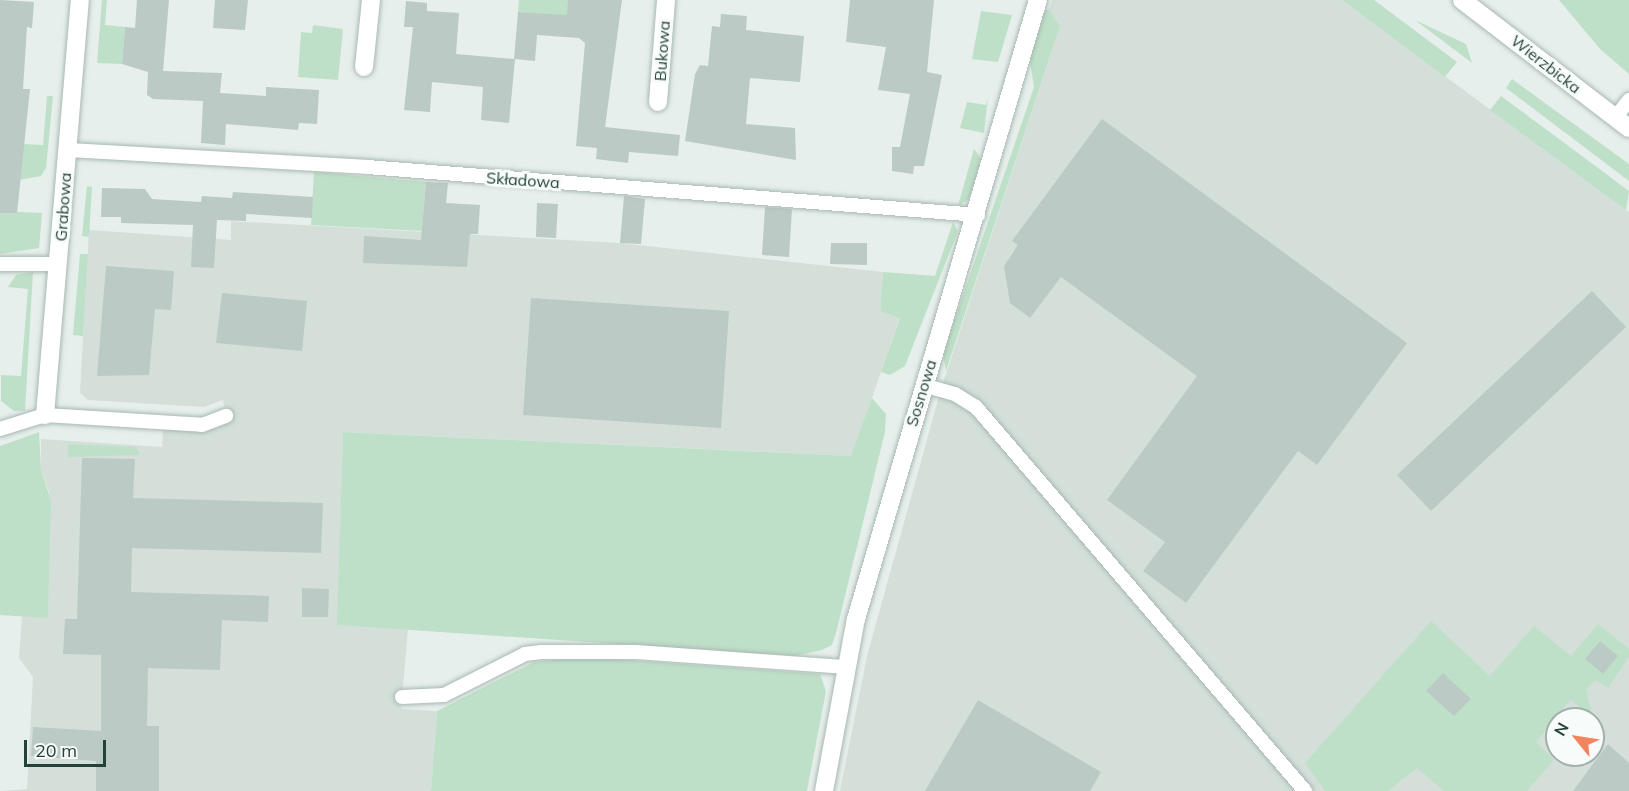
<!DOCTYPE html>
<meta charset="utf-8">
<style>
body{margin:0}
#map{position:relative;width:1629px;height:791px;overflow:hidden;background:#e6efeb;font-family:Mulish,sans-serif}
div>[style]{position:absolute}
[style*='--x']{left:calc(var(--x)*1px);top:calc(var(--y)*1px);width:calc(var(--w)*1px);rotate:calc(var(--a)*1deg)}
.built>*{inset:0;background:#d4dfda}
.green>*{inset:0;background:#bfe0c8}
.building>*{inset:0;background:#bbcac4}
.roads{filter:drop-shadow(0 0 2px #a8b8b2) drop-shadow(0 0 2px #a8b8b2)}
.lane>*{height:14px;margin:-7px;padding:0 7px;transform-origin:7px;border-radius:7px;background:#fff}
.street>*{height:18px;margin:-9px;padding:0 9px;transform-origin:9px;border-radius:9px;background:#fff}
.secondary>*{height:18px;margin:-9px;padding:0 9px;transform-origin:9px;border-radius:9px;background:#fff}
span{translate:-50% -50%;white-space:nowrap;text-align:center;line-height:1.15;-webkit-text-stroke:6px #f7fbf9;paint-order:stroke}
.street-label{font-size:16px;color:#24423a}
.north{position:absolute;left:1545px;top:707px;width:60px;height:60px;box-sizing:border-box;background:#f7fbf9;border:2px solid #a3b1ad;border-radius:50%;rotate:300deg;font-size:16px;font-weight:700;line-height:24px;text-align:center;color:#24423a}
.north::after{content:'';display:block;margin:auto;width:21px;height:27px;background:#f4845f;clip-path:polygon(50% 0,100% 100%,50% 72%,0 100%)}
.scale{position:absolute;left:24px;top:740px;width:82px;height:27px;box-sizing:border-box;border:3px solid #24423a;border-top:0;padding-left:8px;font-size:18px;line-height:21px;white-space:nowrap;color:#24423a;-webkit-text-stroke:4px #f7fbf9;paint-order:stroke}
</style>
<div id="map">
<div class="built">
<div style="clip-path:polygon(evenodd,1052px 0,1342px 0,1629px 212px,1629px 791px,840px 791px,867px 656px,941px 389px,1060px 26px,1049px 9px,1052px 0,1557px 719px,1593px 719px,1593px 755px,1557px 755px,1557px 719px)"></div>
<div style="clip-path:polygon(231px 221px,620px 243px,883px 272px,880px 311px,900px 317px,852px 456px,343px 432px,338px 625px,408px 629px,401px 709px,437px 711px,431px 791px,0 791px,27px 789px,33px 677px,19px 658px,22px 616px,48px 618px,49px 492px,41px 470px,41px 439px,162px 447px,163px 429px,206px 432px,228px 422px,223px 400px,204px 407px,88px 400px,80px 393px,89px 230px,231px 240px)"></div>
</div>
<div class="green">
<div style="clip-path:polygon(102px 0,107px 0,105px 25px,125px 27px,122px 64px,97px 63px)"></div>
<div style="clip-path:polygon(519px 0,568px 0,584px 17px,518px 12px)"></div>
<div style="clip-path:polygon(1342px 0,1374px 0,1457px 62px,1445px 77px)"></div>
<div style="clip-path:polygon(1559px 0,1629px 0,1629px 74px,1600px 49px)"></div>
<div style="clip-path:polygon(1049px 9px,1060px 26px,946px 371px,943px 354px,1034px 87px,1029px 56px,1042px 12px)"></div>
<div style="clip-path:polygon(981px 11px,1012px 15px,998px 62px,972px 59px)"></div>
<div style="clip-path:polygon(1415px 20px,1466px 44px,1472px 63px)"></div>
<div style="clip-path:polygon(313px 25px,343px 29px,338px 80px,298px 77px,301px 32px,312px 33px)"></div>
<div style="clip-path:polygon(1512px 79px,1629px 164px,1629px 181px,1506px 88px)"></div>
<div style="clip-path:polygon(47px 96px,53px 96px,46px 168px,41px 176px,19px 180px,22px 144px,43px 145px)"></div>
<div style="clip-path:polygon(1501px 96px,1629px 191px,1626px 210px,1490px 110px)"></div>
<div style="clip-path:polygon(988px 97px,984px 133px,960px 128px,967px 102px,986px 105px)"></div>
<div style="clip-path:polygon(974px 149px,981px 159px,969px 199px,958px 206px)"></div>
<div style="clip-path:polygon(314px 172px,426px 182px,422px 231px,311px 225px)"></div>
<div style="clip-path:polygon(87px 186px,92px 187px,89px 237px,82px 236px)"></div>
<div style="clip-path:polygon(0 211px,42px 213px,39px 248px,0 254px)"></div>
<div style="clip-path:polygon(953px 222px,958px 231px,905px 366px,890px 375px,881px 372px,900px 318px,880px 311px,883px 272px,935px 276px)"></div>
<div style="clip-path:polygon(80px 254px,88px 254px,83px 336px,73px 335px)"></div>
<div style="clip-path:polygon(33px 272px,25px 411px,14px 411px,1px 401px,1px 375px,21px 376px,28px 289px,8px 287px,16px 275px)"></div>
<div style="clip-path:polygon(872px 398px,886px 414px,885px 432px,836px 633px,832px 645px,822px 650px,795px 656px,337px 625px,343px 432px,851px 456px)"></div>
<div style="clip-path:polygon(39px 432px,41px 470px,51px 501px,48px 618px,0 615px,0 446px)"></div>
<div style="clip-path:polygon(68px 444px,136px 447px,140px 455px,68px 457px)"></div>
<div style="clip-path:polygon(1431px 621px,1490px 676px,1534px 626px,1571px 656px,1598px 624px,1629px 649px,1629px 657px,1608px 688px,1596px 680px,1586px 689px,1592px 715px,1570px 700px,1536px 742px,1554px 760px,1527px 791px,1444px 791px,1417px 768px,1388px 791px,1325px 791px,1305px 763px)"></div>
<div style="clip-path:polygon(585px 657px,820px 674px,826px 691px,807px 791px,431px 791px,437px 711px,534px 662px)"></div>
</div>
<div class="building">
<div style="clip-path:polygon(0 0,34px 2px,32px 28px,27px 27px,23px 89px,30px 89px,17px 213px,0 213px)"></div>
<div style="clip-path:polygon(137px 0,169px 0,163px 71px,222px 73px,220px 93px,266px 96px,266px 87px,319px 90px,317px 124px,299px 123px,298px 130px,226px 124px,225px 145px,201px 143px,203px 101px,153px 99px,147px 95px,148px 72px,122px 64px,125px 27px,135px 28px)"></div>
<div style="clip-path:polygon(215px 0,248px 0,245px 30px,213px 28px)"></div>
<div style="clip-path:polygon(568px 0,622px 0,605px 127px,680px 135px,678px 156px,629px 152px,628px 163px,596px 159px,597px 148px,576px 146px,585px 43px,579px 38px,537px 35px,535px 61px,515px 59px,509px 123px,481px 120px,483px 87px,432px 82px,430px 112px,404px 110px,413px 27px,404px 27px,406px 1px,427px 3px,427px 11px,459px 13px,456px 54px,514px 59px,518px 12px,567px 15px)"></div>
<div style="clip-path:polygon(850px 0,934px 0,927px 72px,942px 75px,924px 166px,914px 166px,913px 174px,892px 171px,892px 147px,900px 147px,910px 94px,878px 90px,886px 47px,846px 42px)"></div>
<div style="clip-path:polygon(721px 14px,747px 16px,746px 30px,804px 36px,800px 82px,750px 78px,746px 124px,795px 128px,796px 160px,685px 141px,695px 74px,700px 65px,708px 66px,712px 26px,720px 27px)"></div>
<div style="clip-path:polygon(1102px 119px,1407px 343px,1317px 465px,1298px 451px,1186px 603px,1143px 571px,1165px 542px,1107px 500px,1197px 376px,1061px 277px,1030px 318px,1010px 303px,1004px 266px,1018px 245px,1012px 241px)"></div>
<div style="clip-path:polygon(426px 182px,448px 183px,446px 203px,480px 205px,478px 234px,470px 234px,467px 267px,363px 263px,364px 236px,421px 240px)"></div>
<div style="clip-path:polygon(102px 188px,145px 189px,152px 199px,201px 202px,202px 196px,232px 198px,233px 192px,313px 197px,312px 218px,246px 214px,246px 221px,217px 220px,214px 268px,191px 267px,193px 225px,121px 223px,121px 217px,101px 217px)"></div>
<div style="clip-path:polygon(624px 196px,645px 199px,641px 244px,620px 243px)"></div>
<div style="clip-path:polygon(537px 203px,558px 204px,556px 238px,536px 237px)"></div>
<div style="clip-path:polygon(765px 207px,792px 209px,789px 257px,762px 255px)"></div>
<div style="clip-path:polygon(831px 243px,867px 243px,867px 265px,830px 264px)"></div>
<div style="clip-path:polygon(106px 266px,174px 271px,171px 310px,155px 309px,149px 375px,97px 376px)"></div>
<div style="clip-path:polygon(1592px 291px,1626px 327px,1431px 511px,1397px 475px)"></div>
<div style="clip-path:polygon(222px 293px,307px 301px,302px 351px,216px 343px)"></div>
<div style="clip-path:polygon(531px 298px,729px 311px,721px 428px,523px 415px)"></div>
<div style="clip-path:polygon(82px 458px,135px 459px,133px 498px,323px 503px,321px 553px,132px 548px,131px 592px,269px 596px,268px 622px,222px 620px,220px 670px,148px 668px,147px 726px,159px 726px,159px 791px,96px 791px,96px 761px,31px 756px,33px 727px,101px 731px,101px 655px,63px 654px,65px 619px,77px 619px)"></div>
<div style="clip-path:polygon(302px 588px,329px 589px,328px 617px,302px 617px)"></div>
<div style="clip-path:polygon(1600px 641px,1618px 656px,1603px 674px,1585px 659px)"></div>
<div style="clip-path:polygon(1443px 673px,1471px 699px,1454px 716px,1426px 691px)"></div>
<div style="clip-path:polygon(978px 700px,1101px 772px,1090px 791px,925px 791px)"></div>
<div style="clip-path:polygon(1608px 744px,1629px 763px,1629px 791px,1573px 791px)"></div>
</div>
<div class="roads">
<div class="lane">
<div style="--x:1615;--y:118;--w:23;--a:-52"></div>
<div style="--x:67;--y:150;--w:300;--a:3.2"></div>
<div style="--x:367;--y:167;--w:613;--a:4.49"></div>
<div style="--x:0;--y:264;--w:59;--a:0"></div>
<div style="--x:923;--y:385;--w:33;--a:16"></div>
<div style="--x:955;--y:394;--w:25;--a:32"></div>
<div style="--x:976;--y:407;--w:506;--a:49.41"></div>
<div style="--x:0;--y:429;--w:47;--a:-17.3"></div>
<div style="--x:45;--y:415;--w:157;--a:3.6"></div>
<div style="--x:202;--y:425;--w:26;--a:-21"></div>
<div style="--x:402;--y:697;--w:42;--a:-2.7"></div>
<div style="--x:444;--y:695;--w:91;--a:-26.8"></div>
<div style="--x:525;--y:654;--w:16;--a:-7"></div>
<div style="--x:541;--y:652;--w:95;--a:0"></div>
<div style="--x:636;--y:652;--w:208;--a:4.1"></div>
</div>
<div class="street">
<div style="--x:364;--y:67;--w:67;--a:-84"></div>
<div style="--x:658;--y:102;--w:102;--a:-85.5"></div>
<div style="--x:45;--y:415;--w:416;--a:-85.2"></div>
<div style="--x:824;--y:791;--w:175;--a:-79.5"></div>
<div style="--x:856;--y:619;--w:645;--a:-73.62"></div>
</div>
<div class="secondary">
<div style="--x:1462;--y:0;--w:210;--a:37.5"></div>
</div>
</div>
<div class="street-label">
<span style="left:662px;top:51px;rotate:-86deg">Bukowa</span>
<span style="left:1546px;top:64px;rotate:38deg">Wierzbicka</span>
<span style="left:523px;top:180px;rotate:4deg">Składowa</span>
<span style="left:63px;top:207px;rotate:-86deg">Grabowa</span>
<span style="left:921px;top:393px;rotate:-73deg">Sosnowa</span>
</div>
<div class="north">N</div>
<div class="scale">20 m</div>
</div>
